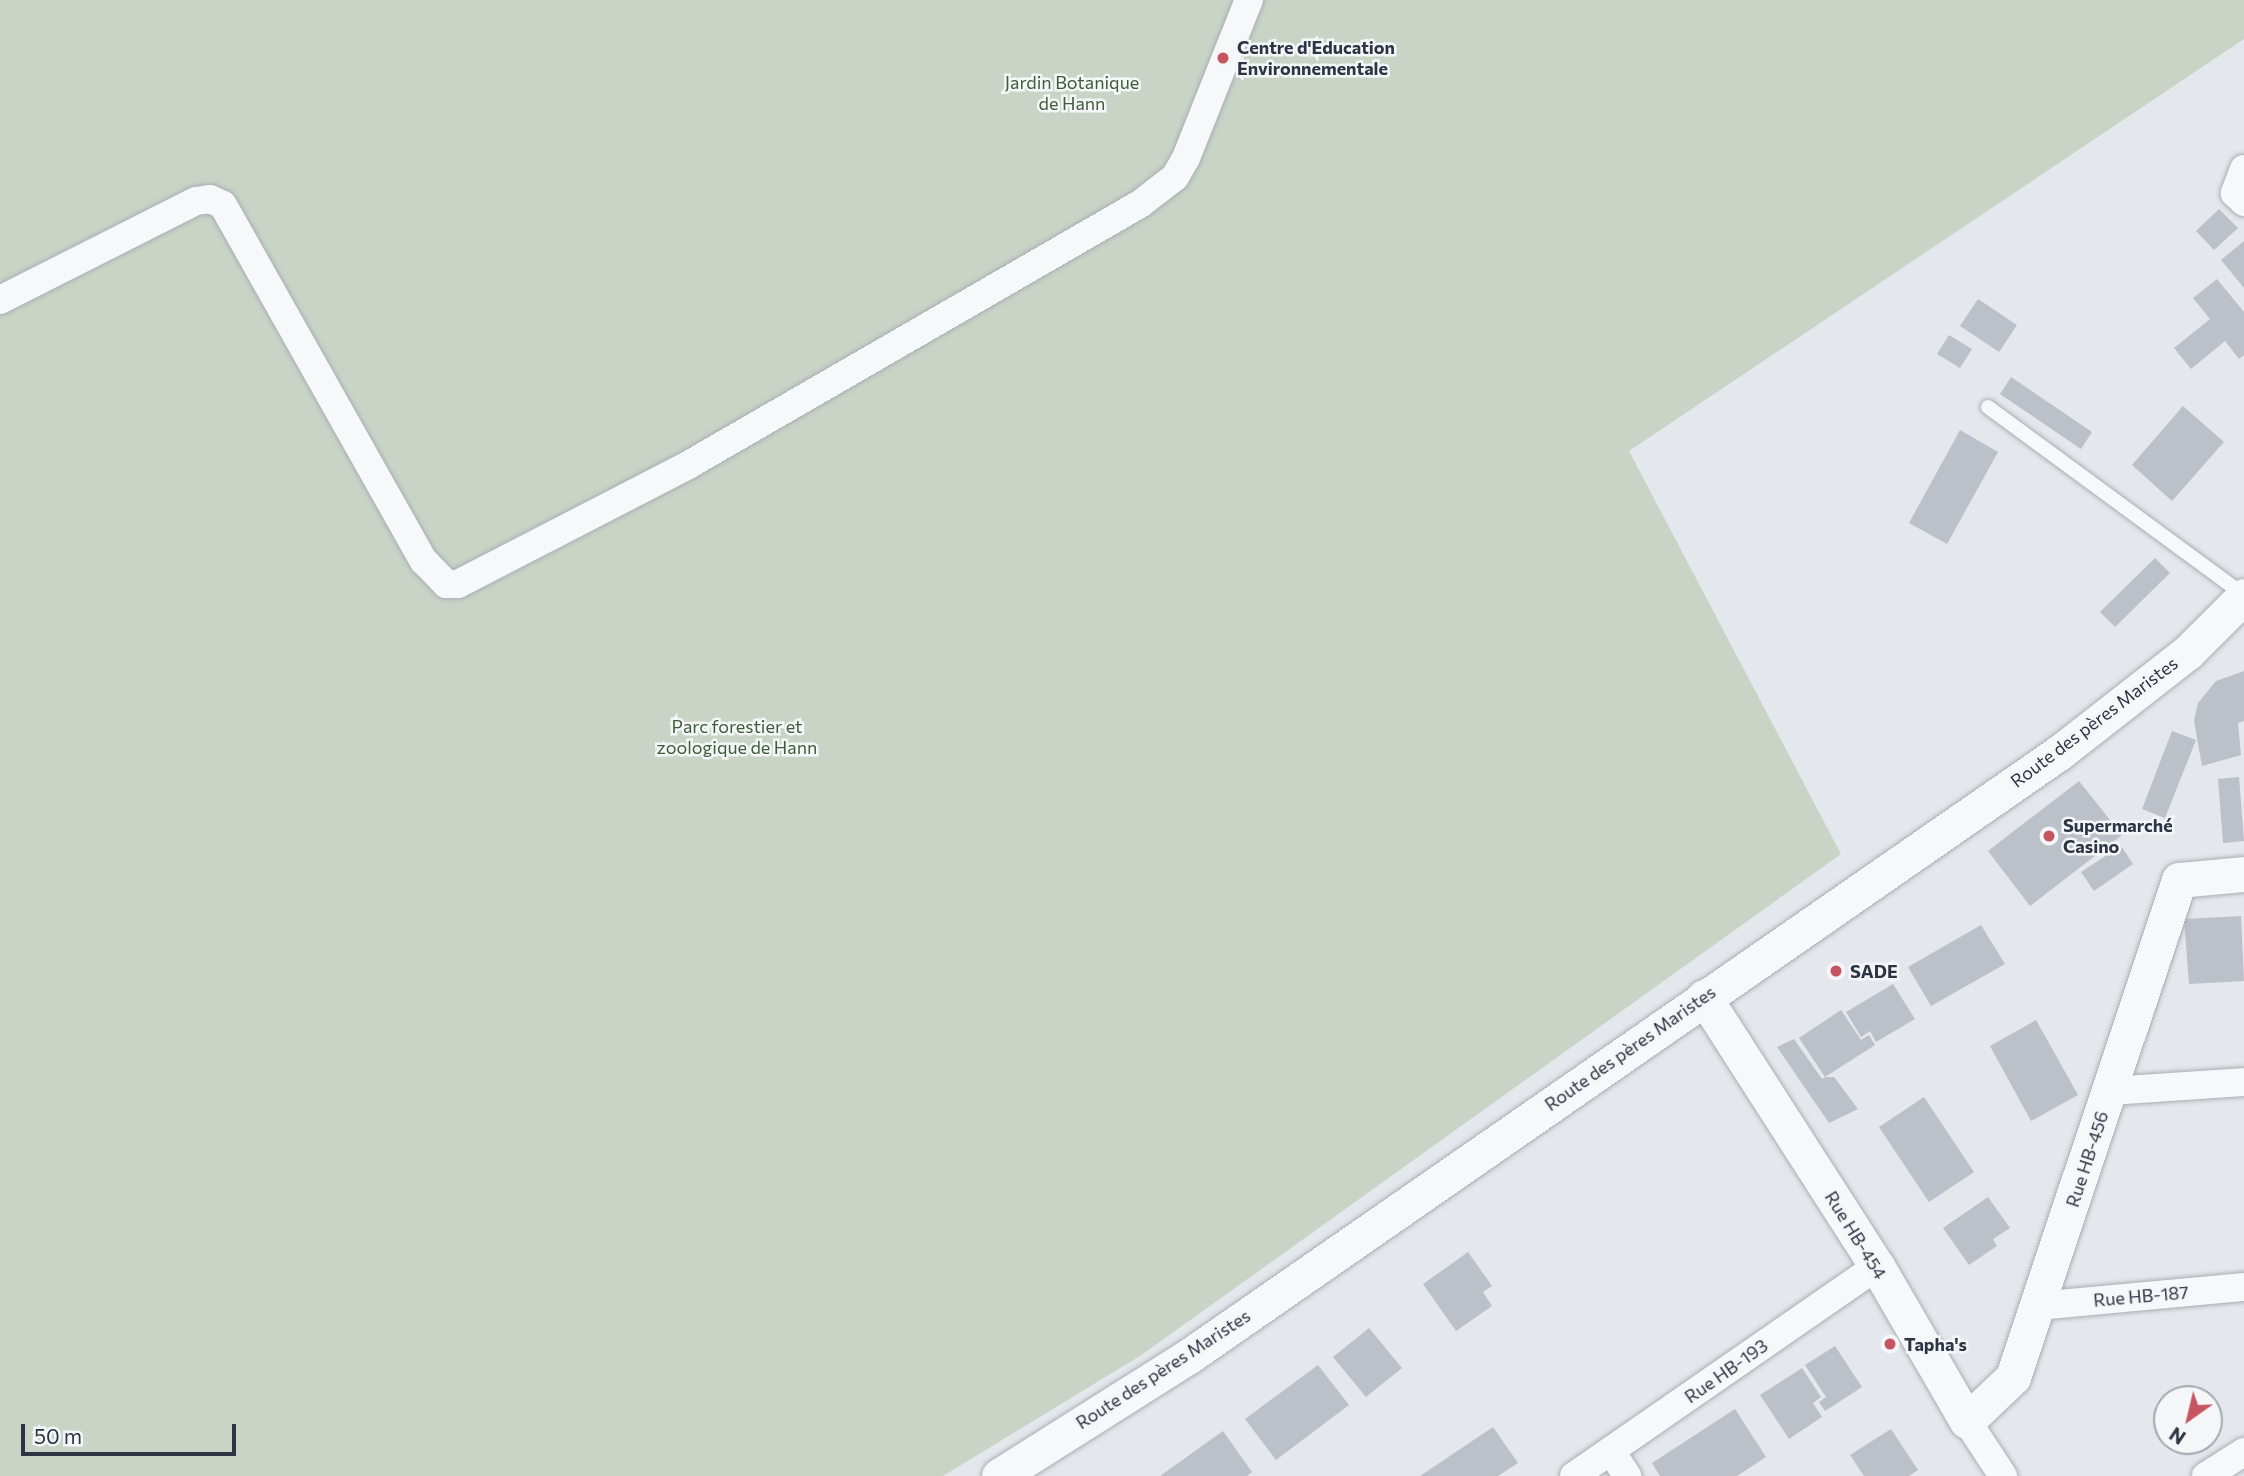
<!DOCTYPE html>
<meta charset="utf-8">
<style>
body{margin:0}
#map{position:relative;width:2244px;height:1476px;overflow:hidden;background:#e4e7eb;font-family:Commissioner,sans-serif}
div>[style]{position:absolute}
[style*='--x']{left:calc(var(--x)*1px);top:calc(var(--y)*1px);width:calc(var(--w)*1px);rotate:calc(var(--a)*1deg)}
.green>*{inset:0;background:#c9d4c6}
.building>*{inset:0;background:#bcc0c8}
.roads{filter:drop-shadow(0 0 2px #a9aeb5) drop-shadow(0 0 2px #a9aeb5)}
.service>*{height:14px;margin:-7px;padding:0 7px;transform-origin:7px;border-radius:7px;background:#f7f8fa}
.minor>*{height:28px;margin:-14px;padding:0 14px;transform-origin:14px;border-radius:14px;background:#f7f8fa}
.tertiary>*{height:35px;margin:-17.5px;padding:0 17.5px;transform-origin:17.5px;border-radius:17.5px;background:#f7f8fa}
.dots>*{width:19px;height:19px;translate:-50% -50%;box-sizing:border-box;border:4px solid #f4f6f8;border-radius:50%}
span{translate:-50% -50%;white-space:nowrap;text-align:center;line-height:1.15;-webkit-text-stroke:5px #f4f6f8;paint-order:stroke}
.poi-label{font-size:18px;color:#2d3443;font-weight:700}
.left{translate:0 -50%;text-align:left}
.park-label{font-size:18px;color:#405d3b}
.street-label{font-size:18px;color:#2d3443}
.north{position:absolute;left:2153px;top:1385px;width:70px;height:70px;box-sizing:border-box;background:#f4f6f8;border:2px solid #a4a8b0;border-radius:50%;rotate:214deg;font-size:19px;font-weight:700;line-height:28px;text-align:center;color:#2d3443}
.north::after{content:'';display:block;margin:auto;width:24px;height:32px;background:#c65461;clip-path:polygon(50% 0,100% 100%,50% 72%,0 100%)}
.scale{position:absolute;left:21px;top:1424px;width:215px;height:32px;box-sizing:border-box;border:4px solid #2d3443;border-top:0;padding-left:9px;font-size:21px;line-height:24px;white-space:nowrap;color:#2d3443;-webkit-text-stroke:5px #f4f6f8;paint-order:stroke}
</style>
<div id="map">
<div class="green">
<div style="clip-path:polygon(0 0,2244px 0,2244px 39px,1629px 451px,1841px 854px,1140px 1356px,943px 1476px,0 1476px)"></div>
</div>
<div class="building">
<div style="clip-path:polygon(2219px 209px,2238px 228px,2214px 250px,2196px 231px)"></div>
<div style="clip-path:polygon(2244px 241px,2244px 288px,2221px 260px)"></div>
<div style="clip-path:polygon(2217px 279px,2244px 312px,2244px 355px,2239px 359px,2225px 341px,2191px 369px,2174px 348px,2210px 319px,2193px 298px)"></div>
<div style="clip-path:polygon(1978px 299px,2017px 325px,1999px 352px,1960px 326px)"></div>
<div style="clip-path:polygon(1949px 335px,1972px 349px,1960px 368px,1937px 354px)"></div>
<div style="clip-path:polygon(2011px 377px,2092px 432px,2081px 449px,2000px 394px)"></div>
<div style="clip-path:polygon(2183px 406px,2224px 442px,2172px 501px,2132px 465px)"></div>
<div style="clip-path:polygon(1960px 430px,1998px 452px,1947px 544px,1909px 523px)"></div>
<div style="clip-path:polygon(2155px 558px,2170px 573px,2115px 627px,2100px 612px)"></div>
<div style="clip-path:polygon(2244px 671px,2244px 721px,2238px 723px,2241px 755px,2202px 766px,2194px 721px,2198px 703px,2216px 681px)"></div>
<div style="clip-path:polygon(2172px 731px,2196px 740px,2165px 818px,2142px 809px)"></div>
<div style="clip-path:polygon(2239px 777px,2244px 841px,2223px 843px,2218px 779px)"></div>
<div style="clip-path:polygon(2079px 781px,2122px 835px,2030px 906px,1988px 851px)"></div>
<div style="clip-path:polygon(2121px 846px,2133px 864px,2094px 891px,2081px 872px)"></div>
<div style="clip-path:polygon(2241px 916px,2244px 981px,2189px 984px,2184px 919px)"></div>
<div style="clip-path:polygon(1981px 925px,2005px 964px,1931px 1006px,1908px 967px)"></div>
<div style="clip-path:polygon(1893px 984px,1915px 1019px,1876px 1042px,1870px 1031px,1861px 1037px,1846px 1012px)"></div>
<div style="clip-path:polygon(1841px 1010px,1861px 1040px,1869px 1035px,1875px 1045px,1825px 1077px,1834px 1077px,1858px 1109px,1829px 1123px,1777px 1047px,1794px 1039px,1822px 1079px,1825px 1077px,1799px 1038px)"></div>
<div style="clip-path:polygon(2036px 1020px,2078px 1095px,2031px 1121px,1990px 1046px)"></div>
<div style="clip-path:polygon(1924px 1097px,1974px 1172px,1929px 1202px,1879px 1127px)"></div>
<div style="clip-path:polygon(1988px 1197px,2010px 1228px,1993px 1239px,1997px 1246px,1969px 1265px,1943px 1228px)"></div>
<div style="clip-path:polygon(1468px 1252px,1492px 1286px,1483px 1292px,1492px 1306px,1456px 1331px,1423px 1284px)"></div>
<div style="clip-path:polygon(1369px 1328px,1402px 1368px,1366px 1397px,1333px 1357px)"></div>
<div style="clip-path:polygon(1835px 1346px,1862px 1387px,1825px 1411px,1819px 1402px,1826px 1397px,1805px 1365px)"></div>
<div style="clip-path:polygon(1318px 1365px,1349px 1405px,1276px 1460px,1245px 1419px)"></div>
<div style="clip-path:polygon(1802px 1368px,1821px 1397px,1813px 1403px,1822px 1417px,1789px 1439px,1760px 1395px)"></div>
<div style="clip-path:polygon(1735px 1409px,1766px 1457px,1737px 1476px,1660px 1476px,1652px 1463px)"></div>
<div style="clip-path:polygon(1493px 1427px,1518px 1463px,1498px 1476px,1420px 1476px)"></div>
<div style="clip-path:polygon(1891px 1429px,1918px 1470px,1909px 1476px,1864px 1476px,1850px 1455px)"></div>
<div style="clip-path:polygon(1223px 1431px,1252px 1472px,1247px 1476px,1160px 1476px)"></div>
</div>
<div class="roads">
<div class="service">
<div style="--x:1988;--y:407;--w:318;--a:36.3"></div>
</div>
<div class="minor">
<div style="--x:2244;--y:169;--w:26;--a:111"></div>
<div style="--x:2235;--y:193;--w:13;--a:45"></div>
<div style="--x:0;--y:300;--w:220;--a:-26.8"></div>
<div style="--x:196;--y:201;--w:14;--a:-8"></div>
<div style="--x:210;--y:199;--w:14;--a:25"></div>
<div style="--x:223;--y:205;--w:409;--a:60.6"></div>
<div style="--x:424;--y:561;--w:32;--a:46"></div>
<div style="--x:446;--y:584;--w:12;--a:0"></div>
<div style="--x:458;--y:584;--w:261;--a:-27.3"></div>
<div style="--x:690;--y:464;--w:520;--a:-30.02"></div>
<div style="--x:1140;--y:204;--w:44;--a:-37.6"></div>
<div style="--x:1175;--y:177;--w:22;--a:-60"></div>
<div style="--x:1186;--y:158;--w:170;--a:-68.3"></div>
<div style="--x:2109;--y:1091;--w:135;--a:-3.8"></div>
<div style="--x:2038;--y:1306;--w:207;--a:-5.3"></div>
<div style="--x:1967;--y:1421;--w:66;--a:56.8"></div>
<div style="--x:1611;--y:1451;--w:30;--a:57"></div>
<div style="--x:1574;--y:1476;--w:369;--a:-34.7"></div>
<div style="--x:2206;--y:1476;--w:45;--a:-32.3"></div>
</div>
<div class="tertiary">
<div style="--x:1704;--y:997;--w:320;--a:57.3"></div>
<div style="--x:1877;--y:1266;--w:179;--a:59.9"></div>
<div style="--x:1967;--y:1421;--w:64;--a:-43.7"></div>
<div style="--x:2013;--y:1377;--w:524;--a:-71.53"></div>
<div style="--x:2179;--y:880;--w:65;--a:-5.3"></div>
<div style="--x:999;--y:1476;--w:225;--a:-32.3"></div>
<div style="--x:1189;--y:1356;--w:1060;--a:-34.74"></div>
<div style="--x:2060;--y:752;--w:162;--a:-38"></div>
<div style="--x:2188;--y:652;--w:79;--a:-45"></div>
</div>
</div>
<div class="dots">
<div style="left:1223px;top:58px;background:#c65461"></div>
<div style="left:2049px;top:836px;background:#c65461"></div>
<div style="left:1836px;top:971px;background:#c65461"></div>
<div style="left:1890px;top:1344px;background:#c65461"></div>
</div>
<div class="poi-label">
<span class="left" style="left:1237px;top:58px">Centre d'Education<br>Environnementale</span>
<span class="left" style="left:2063px;top:836px">Supermarché<br>Casino</span>
<span class="left" style="left:1850px;top:971px">SADE</span>
<span class="left" style="left:1904px;top:1344px">Tapha's</span>
</div>
<div class="park-label">
<span style="left:1072px;top:93px">Jardin Botanique<br>de Hann</span>
<span style="left:737px;top:737px">Parc forestier et<br>zoologique de Hann</span>
</div>
<div class="street-label">
<span style="left:2094px;top:722px;rotate:-37deg">Route des pères Maristes</span>
<span style="left:1630px;top:1048px;rotate:-35deg">Route des pères Maristes</span>
<span style="left:2087px;top:1159px;rotate:-72deg">Rue HB-456</span>
<span style="left:1856px;top:1235px;rotate:58deg">Rue HB-454</span>
<span style="left:2141px;top:1296px;rotate:-5deg">Rue HB-187</span>
<span style="left:1163px;top:1369px;rotate:-33deg">Route des pères Maristes</span>
<span style="left:1726px;top:1371px;rotate:-35deg">Rue HB-193</span>
</div>
<div class="north">N</div>
<div class="scale">50 m</div>
</div>
